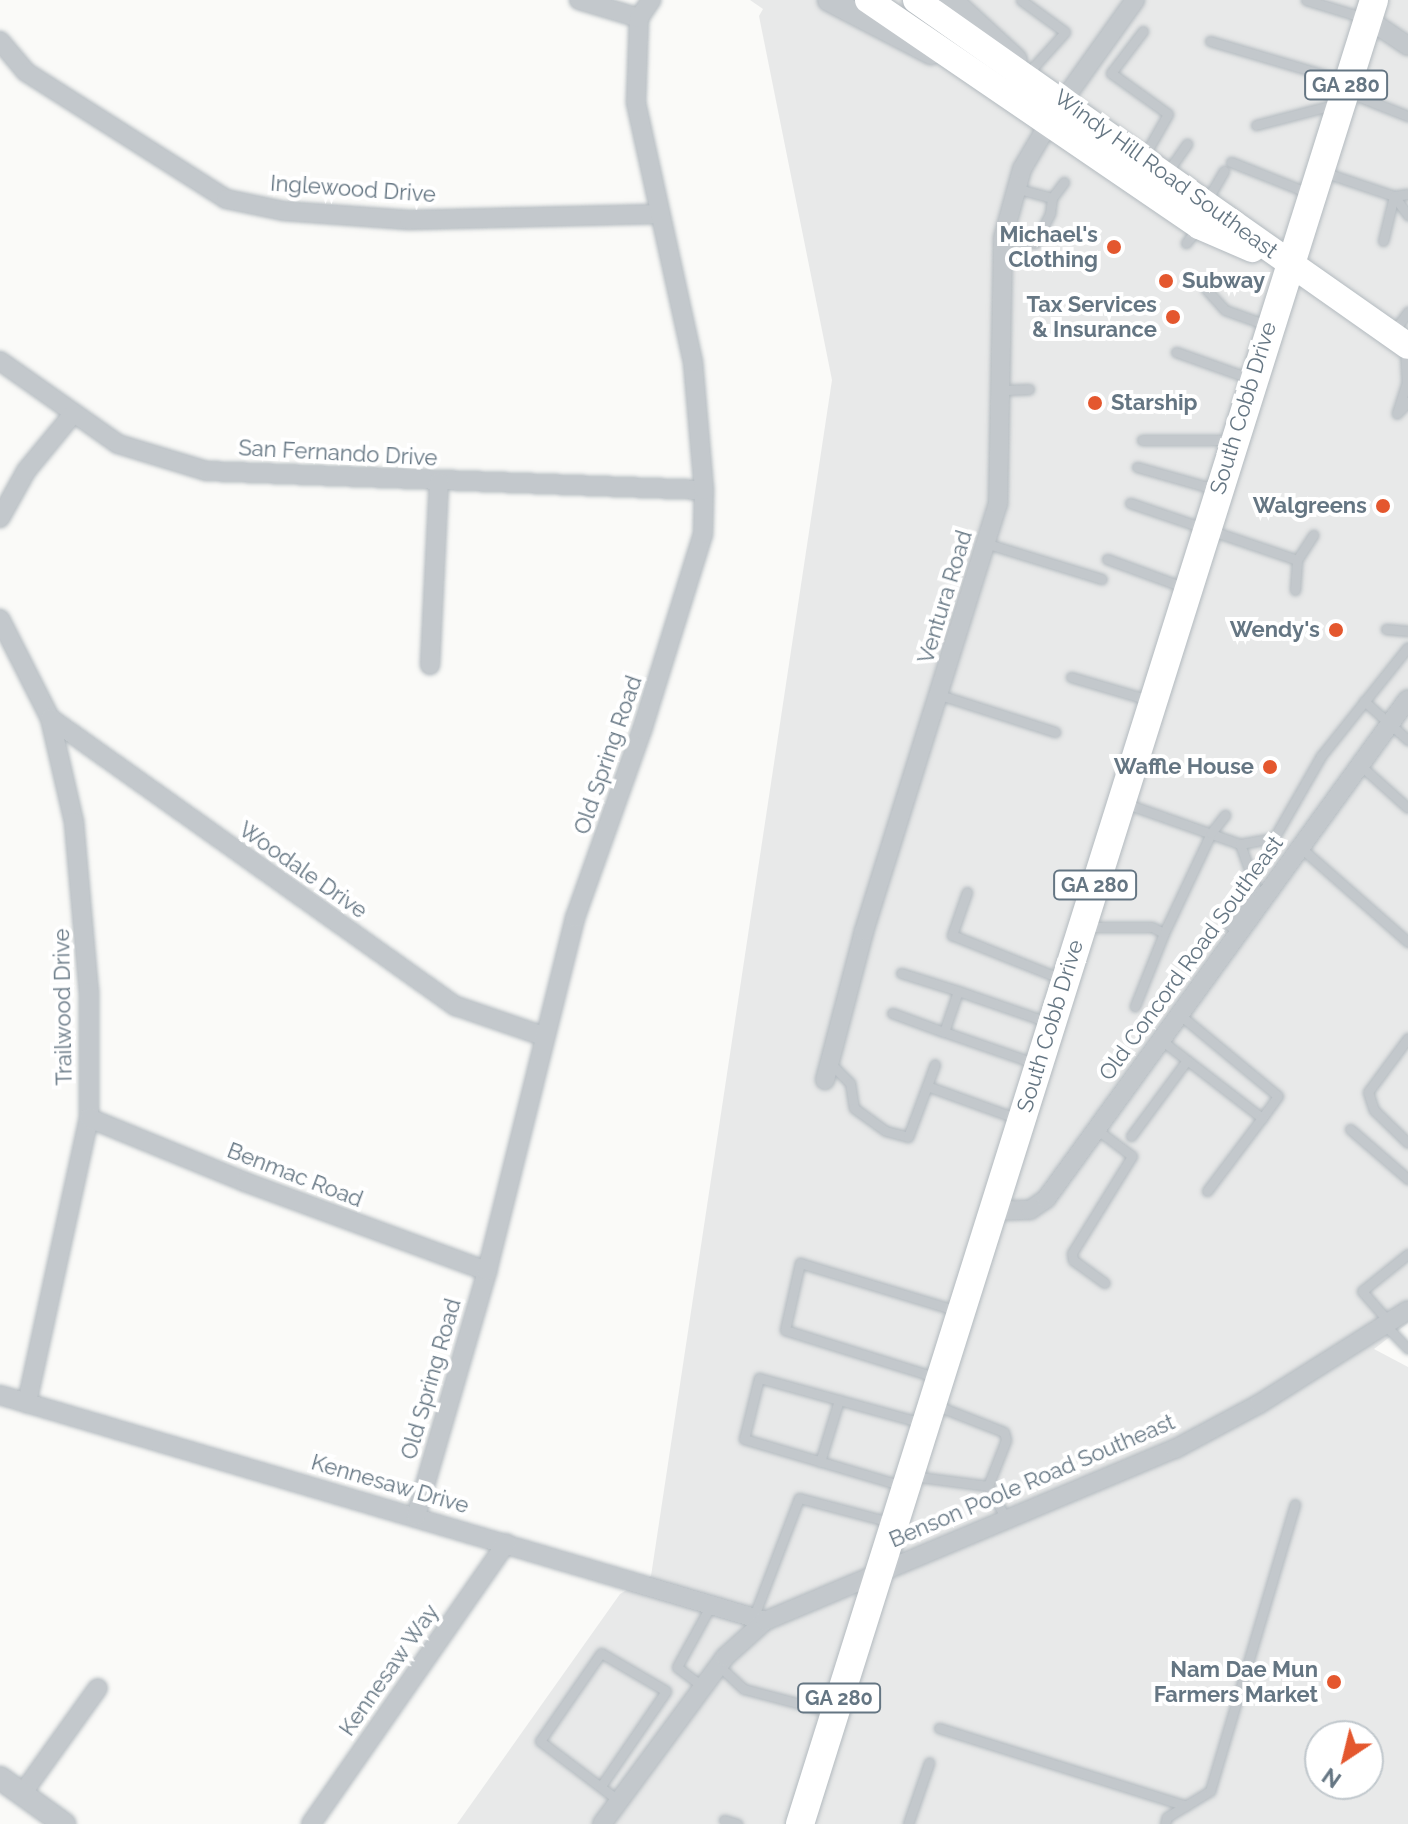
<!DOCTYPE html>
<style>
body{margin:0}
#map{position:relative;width:1408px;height:1824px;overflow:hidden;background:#fafaf8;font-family:Raleway,sans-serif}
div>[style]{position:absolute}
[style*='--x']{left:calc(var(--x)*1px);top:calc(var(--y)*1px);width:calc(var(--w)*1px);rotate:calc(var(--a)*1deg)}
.built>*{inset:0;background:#e8e9e9}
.roads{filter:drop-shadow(0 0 2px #b3babf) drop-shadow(0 0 2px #b3babf)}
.service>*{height:9px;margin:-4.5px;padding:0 4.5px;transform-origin:4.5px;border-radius:4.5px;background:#c3c8cc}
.minor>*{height:18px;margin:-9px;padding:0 9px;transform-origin:9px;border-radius:9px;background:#c3c8cc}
.tertiary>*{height:22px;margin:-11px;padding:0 11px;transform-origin:11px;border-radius:11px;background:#c3c8cc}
.secondary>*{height:26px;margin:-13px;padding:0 13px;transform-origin:13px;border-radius:13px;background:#fff}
.primary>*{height:28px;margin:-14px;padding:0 14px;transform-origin:14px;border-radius:14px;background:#fff}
.dots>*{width:22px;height:22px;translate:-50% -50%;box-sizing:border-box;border:4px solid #fff;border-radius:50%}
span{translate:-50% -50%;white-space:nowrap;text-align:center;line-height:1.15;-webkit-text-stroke:8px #fff;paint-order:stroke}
.shield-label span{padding:2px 6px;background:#fff;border:2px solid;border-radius:6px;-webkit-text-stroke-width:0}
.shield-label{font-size:20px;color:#657683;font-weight:700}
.street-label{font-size:22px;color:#657683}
.poi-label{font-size:22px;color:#657683;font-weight:700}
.right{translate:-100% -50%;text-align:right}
.left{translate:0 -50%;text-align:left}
.north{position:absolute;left:1304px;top:1720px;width:80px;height:80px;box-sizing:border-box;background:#fff;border:2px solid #c1c8cd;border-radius:50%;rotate:215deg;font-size:22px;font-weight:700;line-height:32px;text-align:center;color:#657683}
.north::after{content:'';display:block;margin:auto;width:28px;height:36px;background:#e4572e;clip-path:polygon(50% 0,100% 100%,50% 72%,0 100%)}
</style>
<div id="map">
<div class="built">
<div style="clip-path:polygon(evenodd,750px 0,1408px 0,1408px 1323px,1374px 1349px,1408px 1367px,1408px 1824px,457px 1824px,620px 1594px,651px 1576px,832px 380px,759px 16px,763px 9px,750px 0,1320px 1736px,1368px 1736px,1368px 1784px,1320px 1784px,1320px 1736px)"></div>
</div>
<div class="roads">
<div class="service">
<div style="--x:1021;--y:0;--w:54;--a:36"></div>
<div style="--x:1065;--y:32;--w:54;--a:132"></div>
<div style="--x:1306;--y:0;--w:62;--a:17"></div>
<div style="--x:1143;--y:31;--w:53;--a:127.3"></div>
<div style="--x:1111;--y:73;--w:70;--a:35.7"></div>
<div style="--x:1168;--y:114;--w:51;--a:119.6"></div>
<div style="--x:1210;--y:41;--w:141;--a:16.5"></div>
<div style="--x:1347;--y:92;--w:66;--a:21.5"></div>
<div style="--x:1256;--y:125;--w:84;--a:-14.5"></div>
<div style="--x:1231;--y:162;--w:84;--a:21.7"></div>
<div style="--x:1323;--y:172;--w:75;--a:18.7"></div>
<div style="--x:1394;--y:196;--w:14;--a:-8"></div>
<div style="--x:1166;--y:174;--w:37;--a:-55"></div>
<div style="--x:1015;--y:188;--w:38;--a:15"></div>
<div style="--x:1394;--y:196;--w:24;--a:54"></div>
<div style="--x:1206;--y:202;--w:36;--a:-60"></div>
<div style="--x:1003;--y:238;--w:32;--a:9"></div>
<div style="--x:1035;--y:243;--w:34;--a:-63"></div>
<div style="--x:1050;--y:213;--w:15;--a:-82"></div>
<div style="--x:1052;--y:198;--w:20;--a:-53"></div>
<div style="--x:1383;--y:241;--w:46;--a:-76.3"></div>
<div style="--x:1186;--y:243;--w:18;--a:-52"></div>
<div style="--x:1206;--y:289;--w:28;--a:48"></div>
<div style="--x:1225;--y:310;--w:45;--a:19.7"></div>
<div style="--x:1394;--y:331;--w:24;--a:-54"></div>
<div style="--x:1405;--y:349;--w:33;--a:87"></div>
<div style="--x:1407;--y:382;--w:33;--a:108"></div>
<div style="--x:1397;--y:413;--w:16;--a:-45"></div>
<div style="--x:1176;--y:352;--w:81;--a:19.6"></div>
<div style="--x:1002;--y:390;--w:27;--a:-2"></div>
<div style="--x:1142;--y:440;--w:89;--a:0"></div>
<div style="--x:1137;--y:467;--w:81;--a:15.8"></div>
<div style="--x:1130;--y:503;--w:176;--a:18.8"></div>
<div style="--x:1297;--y:560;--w:30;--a:-57"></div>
<div style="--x:988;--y:544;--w:119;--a:17.1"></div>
<div style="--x:1107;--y:559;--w:84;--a:20.2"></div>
<div style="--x:1295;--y:590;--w:30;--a:-86"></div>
<div style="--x:1386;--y:629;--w:22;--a:5"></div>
<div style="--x:1071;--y:677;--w:81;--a:16.4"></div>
<div style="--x:940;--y:695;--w:121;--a:17.8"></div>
<div style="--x:1364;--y:701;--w:59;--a:41.6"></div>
<div style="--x:1360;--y:765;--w:64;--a:41.9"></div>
<div style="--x:1124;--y:803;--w:123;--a:19.5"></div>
<div style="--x:1240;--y:844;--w:45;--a:70.3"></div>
<div style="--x:1255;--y:886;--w:47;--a:123.7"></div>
<div style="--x:1229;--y:925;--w:12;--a:42"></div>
<div style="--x:1240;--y:844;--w:35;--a:-10"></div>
<div style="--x:1274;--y:838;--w:95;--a:-60.2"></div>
<div style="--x:1321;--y:756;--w:139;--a:-51.4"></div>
<div style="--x:1300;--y:847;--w:144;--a:41.3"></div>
<div style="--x:967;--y:892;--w:46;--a:109.2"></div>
<div style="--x:952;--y:935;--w:118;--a:21.8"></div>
<div style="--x:1085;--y:927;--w:67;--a:0"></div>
<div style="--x:1152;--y:927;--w:13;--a:27"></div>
<div style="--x:1164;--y:933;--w:79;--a:111.7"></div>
<div style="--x:1164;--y:933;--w:110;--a:-64.8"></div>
<div style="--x:1211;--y:833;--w:23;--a:-52"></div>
<div style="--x:901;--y:973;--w:60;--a:17.5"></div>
<div style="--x:892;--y:1013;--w:55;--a:20.1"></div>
<div style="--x:1408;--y:1038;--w:67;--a:126.5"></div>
<div style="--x:1368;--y:1092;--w:19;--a:72"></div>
<div style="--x:1374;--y:1110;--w:47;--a:44.1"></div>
<div style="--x:1161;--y:1040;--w:128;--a:37.7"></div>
<div style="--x:1262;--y:1118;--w:27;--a:-54"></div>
<div style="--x:1278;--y:1096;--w:129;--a:-140.4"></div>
<div style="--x:829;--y:1062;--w:30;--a:45"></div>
<div style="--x:850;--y:1083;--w:25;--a:81"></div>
<div style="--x:854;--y:1108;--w:39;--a:36"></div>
<div style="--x:886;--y:1131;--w:23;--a:15"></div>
<div style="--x:908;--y:1137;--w:54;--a:-69.6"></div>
<div style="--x:927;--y:1086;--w:97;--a:19.9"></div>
<div style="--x:1037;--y:1064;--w:98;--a:-161"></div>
<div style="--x:944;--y:1032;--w:43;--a:-71.1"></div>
<div style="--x:958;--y:991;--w:95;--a:19"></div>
<div style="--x:927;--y:1086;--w:23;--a:-70"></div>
<div style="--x:1096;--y:1129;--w:45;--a:36.9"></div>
<div style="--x:1132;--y:1156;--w:114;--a:121.7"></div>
<div style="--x:1072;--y:1253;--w:7;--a:82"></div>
<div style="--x:1073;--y:1260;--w:39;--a:36"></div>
<div style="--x:1350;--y:1129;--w:77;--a:40.8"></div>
<div style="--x:1131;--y:1136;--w:94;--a:-53.6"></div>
<div style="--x:1207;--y:1191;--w:91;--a:-53"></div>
<div style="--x:1389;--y:1322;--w:41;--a:-131.1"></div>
<div style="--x:1362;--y:1291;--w:59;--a:-38.8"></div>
<div style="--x:1385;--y:1325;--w:33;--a:46"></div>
<div style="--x:938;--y:1378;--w:160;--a:-162.6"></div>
<div style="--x:785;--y:1330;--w:69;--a:-77.4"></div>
<div style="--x:800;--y:1263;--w:165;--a:16.9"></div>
<div style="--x:935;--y:1405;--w:74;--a:21.4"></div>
<div style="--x:1004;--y:1432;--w:8;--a:76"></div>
<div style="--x:1006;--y:1440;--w:49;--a:111.4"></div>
<div style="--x:988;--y:1486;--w:39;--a:61"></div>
<div style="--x:820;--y:1462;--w:65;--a:-73"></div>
<div style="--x:912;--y:1476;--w:77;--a:7.5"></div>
<div style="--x:903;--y:1486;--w:166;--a:-163.5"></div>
<div style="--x:744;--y:1439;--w:63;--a:-76.2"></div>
<div style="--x:759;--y:1378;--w:169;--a:15.4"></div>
<div style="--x:754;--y:1616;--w:126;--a:-69.1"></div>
<div style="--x:799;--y:1498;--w:94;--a:14.8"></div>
<div style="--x:718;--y:1665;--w:35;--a:43"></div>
<div style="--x:744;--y:1689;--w:90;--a:14.8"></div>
<div style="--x:702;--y:1686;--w:31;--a:-143"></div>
<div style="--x:677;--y:1667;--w:73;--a:-61.3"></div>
<div style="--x:939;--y:1728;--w:259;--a:17.5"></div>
<div style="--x:601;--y:1786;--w:115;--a:-55.6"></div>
<div style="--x:666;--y:1691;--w:75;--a:-149.7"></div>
<div style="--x:601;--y:1653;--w:107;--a:124.7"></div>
<div style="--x:540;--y:1741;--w:99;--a:37.2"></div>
<div style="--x:724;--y:1820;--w:14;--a:17"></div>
<div style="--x:908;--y:1824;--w:65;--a:-71"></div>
<div style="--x:1165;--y:1824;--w:7;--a:-74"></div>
<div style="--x:1167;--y:1817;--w:50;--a:-31.2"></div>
<div style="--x:1210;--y:1791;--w:299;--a:-73.5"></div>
</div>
<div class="minor">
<div style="--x:579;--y:0;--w:63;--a:16.7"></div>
<div style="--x:1368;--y:19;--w:48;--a:34"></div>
<div style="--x:0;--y:41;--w:40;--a:50"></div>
<div style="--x:26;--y:72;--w:237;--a:32.4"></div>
<div style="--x:226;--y:199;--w:59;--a:11.7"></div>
<div style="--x:284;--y:211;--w:125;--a:4.1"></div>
<div style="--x:409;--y:220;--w:250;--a:-1.4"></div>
<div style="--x:1063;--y:101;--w:124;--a:-54.5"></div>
<div style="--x:0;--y:361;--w:144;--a:35.1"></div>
<div style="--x:118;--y:444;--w:93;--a:16.9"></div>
<div style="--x:207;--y:471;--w:497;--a:2.2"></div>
<div style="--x:0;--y:518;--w:54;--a:-61"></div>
<div style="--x:26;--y:471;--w:74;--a:-50.5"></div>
<div style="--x:0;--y:619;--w:111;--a:63.2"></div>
<div style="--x:50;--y:718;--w:107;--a:77"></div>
<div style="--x:74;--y:822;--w:171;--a:85"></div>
<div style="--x:89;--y:992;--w:126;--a:90"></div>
<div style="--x:89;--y:1118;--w:292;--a:102.3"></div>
<div style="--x:430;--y:665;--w:183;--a:-87.2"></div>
<div style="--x:50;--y:718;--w:498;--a:35.4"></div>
<div style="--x:456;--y:1006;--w:92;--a:19"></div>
<div style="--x:825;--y:1080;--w:154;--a:-75.3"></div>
<div style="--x:864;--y:931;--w:448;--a:-72.6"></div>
<div style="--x:998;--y:504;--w:266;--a:-88.9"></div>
<div style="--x:1003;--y:238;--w:72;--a:-74.6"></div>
<div style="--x:1022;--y:169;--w:53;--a:-59.6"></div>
<div style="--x:89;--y:1118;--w:169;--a:22.3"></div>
<div style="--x:245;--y:1182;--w:258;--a:20.2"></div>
<div style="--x:993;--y:1211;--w:37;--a:-2"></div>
<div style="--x:1030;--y:1210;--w:19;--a:-35"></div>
<div style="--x:1046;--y:1199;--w:617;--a:-54.1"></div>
<div style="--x:0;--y:1395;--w:798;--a:16.46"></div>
<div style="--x:416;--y:1516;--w:255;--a:-73.8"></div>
<div style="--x:487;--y:1271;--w:364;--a:-76"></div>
<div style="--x:575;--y:918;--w:200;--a:-70.4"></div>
<div style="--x:642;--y:730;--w:205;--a:-72.7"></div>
<div style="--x:703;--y:534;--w:44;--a:-88.7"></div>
<div style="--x:704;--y:490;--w:128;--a:-94.9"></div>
<div style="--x:693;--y:362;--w:266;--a:-102.4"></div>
<div style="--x:636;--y:102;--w:84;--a:-88"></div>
<div style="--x:639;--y:18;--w:22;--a:-56"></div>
<div style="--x:22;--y:1794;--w:130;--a:-54.4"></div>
<div style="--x:311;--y:1824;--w:342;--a:-55.2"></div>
<div style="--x:602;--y:1824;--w:207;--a:-53.6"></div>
<div style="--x:725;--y:1657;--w:54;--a:-42"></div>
<div style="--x:765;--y:1621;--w:445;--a:-22.8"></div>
<div style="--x:1175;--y:1449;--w:95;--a:-28.2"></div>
<div style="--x:1259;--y:1404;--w:176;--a:-32.2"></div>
</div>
<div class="tertiary">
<div style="--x:829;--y:0;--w:115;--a:27.5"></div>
<div style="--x:951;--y:0;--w:88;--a:42.7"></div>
<div style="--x:0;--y:1778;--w:79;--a:35.7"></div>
</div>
<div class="secondary">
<div style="--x:868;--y:0;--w:401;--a:34.3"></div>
<div style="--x:1199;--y:226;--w:58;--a:23.5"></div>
<div style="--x:916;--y:0;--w:601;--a:35.12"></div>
</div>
<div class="primary">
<div style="--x:800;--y:1824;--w:1912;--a:-72.53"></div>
</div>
</div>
<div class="dots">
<div style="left:1114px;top:247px;background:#e4572e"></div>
<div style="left:1166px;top:281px;background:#e4572e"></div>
<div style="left:1173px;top:317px;background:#e4572e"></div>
<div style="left:1095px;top:403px;background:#e4572e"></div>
<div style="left:1383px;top:506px;background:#e4572e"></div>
<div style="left:1336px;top:630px;background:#e4572e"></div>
<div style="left:1270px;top:767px;background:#e4572e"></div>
<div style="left:1334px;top:1682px;background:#e4572e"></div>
</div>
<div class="shield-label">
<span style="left:1346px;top:85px">GA 280</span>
<span style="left:1095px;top:885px">GA 280</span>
<span style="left:839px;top:1698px">GA 280</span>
</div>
<div class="street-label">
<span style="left:1166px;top:174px;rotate:36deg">Windy Hill Road Southeast</span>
<span style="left:353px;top:189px;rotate:4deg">Inglewood Drive</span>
<span style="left:1243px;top:408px;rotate:-73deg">South Cobb Drive</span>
<span style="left:338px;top:453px;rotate:3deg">San Fernando Drive</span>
<span style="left:945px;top:597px;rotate:-73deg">Ventura Road</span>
<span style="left:608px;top:755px;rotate:-71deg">Old Spring Road</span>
<span style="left:303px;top:870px;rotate:35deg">Woodale Drive</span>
<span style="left:1191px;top:958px;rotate:-54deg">Old Concord Road Southeast</span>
<span style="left:63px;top:1007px;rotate:-91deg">Trailwood Drive</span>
<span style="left:1050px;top:1026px;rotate:-73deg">South Cobb Drive</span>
<span style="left:295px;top:1175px;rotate:21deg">Benmac Road</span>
<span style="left:431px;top:1379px;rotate:-74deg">Old Spring Road</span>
<span style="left:1032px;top:1481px;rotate:-23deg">Benson Poole Road Southeast</span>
<span style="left:390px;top:1484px;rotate:16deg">Kennesaw Drive</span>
<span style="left:389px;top:1670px;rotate:-55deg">Kennesaw Way</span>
</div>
<div class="poi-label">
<span class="right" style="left:1098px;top:247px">Michael's<br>Clothing</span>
<span class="left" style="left:1182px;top:281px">Subway</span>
<span class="right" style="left:1157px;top:317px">Tax Services<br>&amp; Insurance</span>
<span class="left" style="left:1111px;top:403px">Starship</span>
<span class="right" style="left:1367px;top:506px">Walgreens</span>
<span class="right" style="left:1320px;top:630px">Wendy's</span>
<span class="right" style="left:1254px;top:767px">Waffle House</span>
<span class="right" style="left:1318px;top:1682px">Nam Dae Mun<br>Farmers Market</span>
</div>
<div class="north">N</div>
</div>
